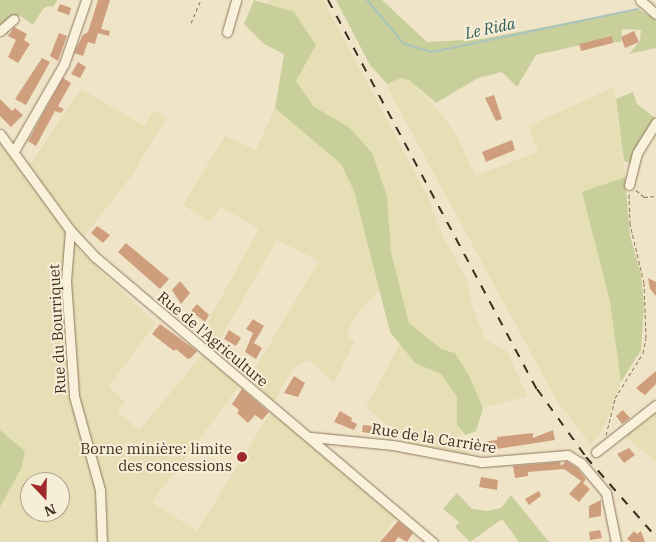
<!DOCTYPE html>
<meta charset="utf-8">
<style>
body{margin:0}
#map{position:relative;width:656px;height:542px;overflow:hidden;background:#f0e4c8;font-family:"IBM Plex Serif",serif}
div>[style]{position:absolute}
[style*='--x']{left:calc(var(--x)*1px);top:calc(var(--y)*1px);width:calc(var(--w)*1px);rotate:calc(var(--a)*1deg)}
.farmland>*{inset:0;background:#e6deb5}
.green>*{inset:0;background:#c9cf9b}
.stream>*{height:2px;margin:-1px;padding:0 1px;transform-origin:1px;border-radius:1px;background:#a9c4bc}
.building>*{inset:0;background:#cf9f7d}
.path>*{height:1px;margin-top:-0.5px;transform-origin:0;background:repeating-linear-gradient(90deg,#8d765c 0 4px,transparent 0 6.5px)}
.roads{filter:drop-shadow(0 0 1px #8d765c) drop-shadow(0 0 1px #8d765c)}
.minor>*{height:9px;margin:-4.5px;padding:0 4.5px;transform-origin:4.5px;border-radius:4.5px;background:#faf1dc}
.rail>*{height:2px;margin-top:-1px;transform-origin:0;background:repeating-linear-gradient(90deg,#3d2e20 0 9px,transparent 0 18px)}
.dots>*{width:14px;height:14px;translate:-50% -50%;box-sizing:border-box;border:2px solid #f7eed8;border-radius:50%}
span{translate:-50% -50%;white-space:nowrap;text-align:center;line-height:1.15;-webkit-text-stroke:4px #f7eed8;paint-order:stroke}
.street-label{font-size:15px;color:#3d2e20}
.poi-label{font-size:15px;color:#3d2e20}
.right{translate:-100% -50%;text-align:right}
.water-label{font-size:16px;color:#2f5d5a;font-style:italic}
.north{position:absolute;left:20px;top:472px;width:50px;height:50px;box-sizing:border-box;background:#f7eed8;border:1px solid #ada18e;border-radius:50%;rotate:159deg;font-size:14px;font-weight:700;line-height:20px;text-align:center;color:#3d2e20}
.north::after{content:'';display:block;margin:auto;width:18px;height:22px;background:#9e2a2b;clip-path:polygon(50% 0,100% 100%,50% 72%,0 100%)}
</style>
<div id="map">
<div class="farmland">
<div style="clip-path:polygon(267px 0,323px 0,427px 195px,443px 237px,467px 279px,470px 299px,485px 339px,507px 351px,527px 396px,483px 408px,455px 353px,441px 349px,409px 323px,391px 252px,387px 196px,350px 128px,313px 106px,296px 81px,316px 45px,294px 12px,268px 4px)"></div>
<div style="clip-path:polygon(401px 78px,410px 80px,443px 116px,458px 138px,475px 176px,538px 152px,529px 126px,614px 87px,625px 177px,582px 193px,610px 302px,621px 382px,603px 429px,591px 445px,557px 401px,386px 85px)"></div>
<div style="clip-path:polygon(evenodd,81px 89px,145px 126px,153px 110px,167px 117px,132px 175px,76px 247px,156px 323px,109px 386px,125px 402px,117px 411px,139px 430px,204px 353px,241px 384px,152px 502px,197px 531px,272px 410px,396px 517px,379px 542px,0 542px,0 507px,22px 467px,25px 451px,0 430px,0 139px,29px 165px,81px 89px,30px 482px,60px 482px,60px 512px,30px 512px,30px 482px)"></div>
<div style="clip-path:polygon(275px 108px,341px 164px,354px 191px,379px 291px,363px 306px,351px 324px,347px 337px,355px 341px,334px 383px,309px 360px,294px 367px,273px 403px,250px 377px,319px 261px,277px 240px,215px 348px,198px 339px,259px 229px,221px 207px,210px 222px,183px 205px,225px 136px,256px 150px)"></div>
<div style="clip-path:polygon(400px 344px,415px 363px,441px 374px,457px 397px,457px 425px,472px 461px,412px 446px,366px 407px)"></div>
<div style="clip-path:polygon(656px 407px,656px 462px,625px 436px)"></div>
</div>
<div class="green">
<div style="clip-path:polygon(0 0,57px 0,53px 7px,48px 6px,43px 9px,33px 25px,19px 15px,7px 34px,0 30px)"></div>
<div style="clip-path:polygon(254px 0,294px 12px,316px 45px,296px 81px,313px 106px,350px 128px,372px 153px,387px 196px,391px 252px,409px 323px,441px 349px,455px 353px,469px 376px,483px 408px,476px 431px,465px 435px,457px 425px,457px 397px,441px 374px,415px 363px,390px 332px,354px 191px,341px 164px,275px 108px,284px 54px,264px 44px,244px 24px)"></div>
<div style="clip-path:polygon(336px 0,382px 0,427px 42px,482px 39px,638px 9px,656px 20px,656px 48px,629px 54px,640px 41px,641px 30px,622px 29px,621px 42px,590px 43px,536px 55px,517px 87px,502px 72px,478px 78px,436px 103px,409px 80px,401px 78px,387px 84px,370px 65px)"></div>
<div style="clip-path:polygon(633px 92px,637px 104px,655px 118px,630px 163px,624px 161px,616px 99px)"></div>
<div style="clip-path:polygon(625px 177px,630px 236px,641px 274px,644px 305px,641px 350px,621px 382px,610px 302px,582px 192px)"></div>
<div style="clip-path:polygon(0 430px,25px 451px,22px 467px,0 507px)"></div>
<div style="clip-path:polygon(457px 493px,472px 509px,488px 511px,501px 508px,511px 495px,549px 542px,519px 542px,502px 519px,470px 542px,455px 527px,459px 522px,443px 509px)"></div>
</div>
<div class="stream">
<div style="--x:367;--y:0;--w:57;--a:49.9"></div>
<div style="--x:404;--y:44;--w:29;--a:16"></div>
<div style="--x:432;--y:52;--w:210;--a:-11.8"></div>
</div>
<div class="building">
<div style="clip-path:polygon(98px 0,110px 0,101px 29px,110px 31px,109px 36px,98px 33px,95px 44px,88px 42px,83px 56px,74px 53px,83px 35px,88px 32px)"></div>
<div style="clip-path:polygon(60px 4px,71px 8px,69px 15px,57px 11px)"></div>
<div style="clip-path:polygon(14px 27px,27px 34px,24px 40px,30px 44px,18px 63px,8px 57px,16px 40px,8px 36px)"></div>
<div style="clip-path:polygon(634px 31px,639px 42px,625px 48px,621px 37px)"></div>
<div style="clip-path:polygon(59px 33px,67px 36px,58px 61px,50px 56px)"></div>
<div style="clip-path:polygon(612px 36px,613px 43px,581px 51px,579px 44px)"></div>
<div style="clip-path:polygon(42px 58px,50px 62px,26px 105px,15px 99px)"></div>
<div style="clip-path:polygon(78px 62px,86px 67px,80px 78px,71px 74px)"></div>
<div style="clip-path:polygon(63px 78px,71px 83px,58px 106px,64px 109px,61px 113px,55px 111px,36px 146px,28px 141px)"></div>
<div style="clip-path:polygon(494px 95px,502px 119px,496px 121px,485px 98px)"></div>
<div style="clip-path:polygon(0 99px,12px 111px,15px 108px,23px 115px,11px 127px,0 116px)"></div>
<div style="clip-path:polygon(512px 140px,515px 150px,486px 162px,482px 152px)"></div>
<div style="clip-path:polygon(97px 226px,110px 235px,103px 243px,91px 233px)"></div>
<div style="clip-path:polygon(126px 243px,169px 279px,160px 289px,118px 252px)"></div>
<div style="clip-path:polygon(648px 278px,656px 282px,656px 296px,650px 289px)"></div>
<div style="clip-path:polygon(180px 281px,190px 293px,181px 304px,172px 290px)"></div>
<div style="clip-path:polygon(197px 304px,209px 315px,205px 322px,191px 311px)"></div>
<div style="clip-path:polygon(253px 319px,264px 326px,254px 343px,262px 348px,256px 359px,245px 352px,253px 333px,246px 329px)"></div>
<div style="clip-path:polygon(160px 324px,197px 351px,191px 358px,188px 359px,176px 349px,174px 351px,152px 334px)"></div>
<div style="clip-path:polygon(229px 330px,241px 338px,236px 346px,224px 339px)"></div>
<div style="clip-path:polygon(656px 371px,656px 384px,645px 395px,642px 393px,636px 388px)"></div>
<div style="clip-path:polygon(294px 376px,305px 383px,298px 397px,284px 393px)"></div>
<div style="clip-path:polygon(242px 389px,269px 412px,262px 420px,255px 415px,248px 423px,237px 413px,239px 410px,232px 404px)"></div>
<div style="clip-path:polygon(623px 410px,630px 418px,622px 424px,616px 416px)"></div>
<div style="clip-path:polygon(340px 411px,352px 418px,351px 421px,357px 424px,354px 430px,334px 422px)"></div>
<div style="clip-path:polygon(363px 425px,375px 426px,374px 434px,362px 432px)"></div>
<div style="clip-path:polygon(553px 430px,555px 440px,483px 451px,482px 442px,497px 440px,497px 437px,533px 433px,533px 438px)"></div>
<div style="clip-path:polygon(629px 448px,635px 455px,624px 463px,617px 454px)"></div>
<div style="clip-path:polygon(566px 461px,577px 468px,586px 479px,583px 483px,590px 489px,579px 502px,569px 494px,581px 481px,564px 469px,528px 472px,528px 476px,515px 478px,513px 466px,560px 462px,561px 466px)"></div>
<div style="clip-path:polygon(481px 477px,498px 480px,497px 490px,479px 487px)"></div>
<div style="clip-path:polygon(539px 491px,541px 496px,529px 505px,525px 499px)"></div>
<div style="clip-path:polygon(601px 500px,601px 516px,589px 518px,589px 506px)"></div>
<div style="clip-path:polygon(398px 521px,413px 533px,407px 542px,398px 537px,395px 542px,380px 542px)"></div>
<div style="clip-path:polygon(600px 530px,602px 538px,590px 540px,589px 532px)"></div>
<div style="clip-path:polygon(634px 531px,637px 534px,641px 531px,645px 542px,631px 542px,627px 539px)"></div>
</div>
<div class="path">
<div style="--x:191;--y:23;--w:25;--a:-67"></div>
<div style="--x:636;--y:190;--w:11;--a:41"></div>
<div style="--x:644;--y:197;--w:12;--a:-5"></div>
<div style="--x:606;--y:435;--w:38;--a:-76"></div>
<div style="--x:615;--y:398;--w:53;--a:-58.1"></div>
<div style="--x:643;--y:353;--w:15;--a:-79"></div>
<div style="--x:646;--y:338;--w:55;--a:-92.1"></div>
<div style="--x:644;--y:283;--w:61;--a:-103.3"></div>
<div style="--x:630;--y:224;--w:31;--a:-92"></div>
</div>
<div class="roads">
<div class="minor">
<div style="--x:640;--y:0;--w:21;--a:41"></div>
<div style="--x:0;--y:31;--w:18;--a:-41"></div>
<div style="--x:227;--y:32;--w:33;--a:-74"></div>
<div style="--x:0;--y:134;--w:119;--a:53.9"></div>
<div style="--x:70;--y:230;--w:35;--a:47"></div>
<div style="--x:94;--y:256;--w:444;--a:40.2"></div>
<div style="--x:14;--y:151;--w:100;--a:-60.1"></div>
<div style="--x:64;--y:64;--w:68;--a:-71"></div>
<div style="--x:629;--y:185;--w:33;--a:-76"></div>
<div style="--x:637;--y:153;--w:36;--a:-58"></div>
<div style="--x:70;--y:230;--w:51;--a:94.5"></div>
<div style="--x:66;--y:281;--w:115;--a:86"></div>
<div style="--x:74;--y:396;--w:98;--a:74.5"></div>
<div style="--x:100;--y:490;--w:52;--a:87.8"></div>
<div style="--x:311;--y:437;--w:82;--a:5.6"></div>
<div style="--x:393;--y:445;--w:91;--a:10.8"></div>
<div style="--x:482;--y:462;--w:86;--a:-4.7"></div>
<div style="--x:568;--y:455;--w:15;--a:32"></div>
<div style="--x:581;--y:463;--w:39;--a:50"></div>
<div style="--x:606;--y:493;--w:50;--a:78.5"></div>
<div style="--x:596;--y:452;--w:76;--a:-38.1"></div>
</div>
</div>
<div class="rail">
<div style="--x:328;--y:0;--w:442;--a:61.8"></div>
<div style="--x:537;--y:389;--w:84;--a:54.2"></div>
<div style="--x:586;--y:457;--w:106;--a:48.8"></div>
</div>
<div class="dots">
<div style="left:242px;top:457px;background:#9e2a2b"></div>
</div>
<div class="street-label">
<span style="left:57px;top:329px;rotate:-93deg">Rue du Bourriquet</span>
<span style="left:213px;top:339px;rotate:40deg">Rue de l'Agriculture</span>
<span style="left:434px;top:438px;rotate:9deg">Rue de la Carrière</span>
</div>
<div class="poi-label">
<span class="right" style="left:232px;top:457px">Borne minière: limite<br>des concessions</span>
</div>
<div class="water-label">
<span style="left:490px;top:28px;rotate:-12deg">Le Rida</span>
</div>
<div class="north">N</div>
</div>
